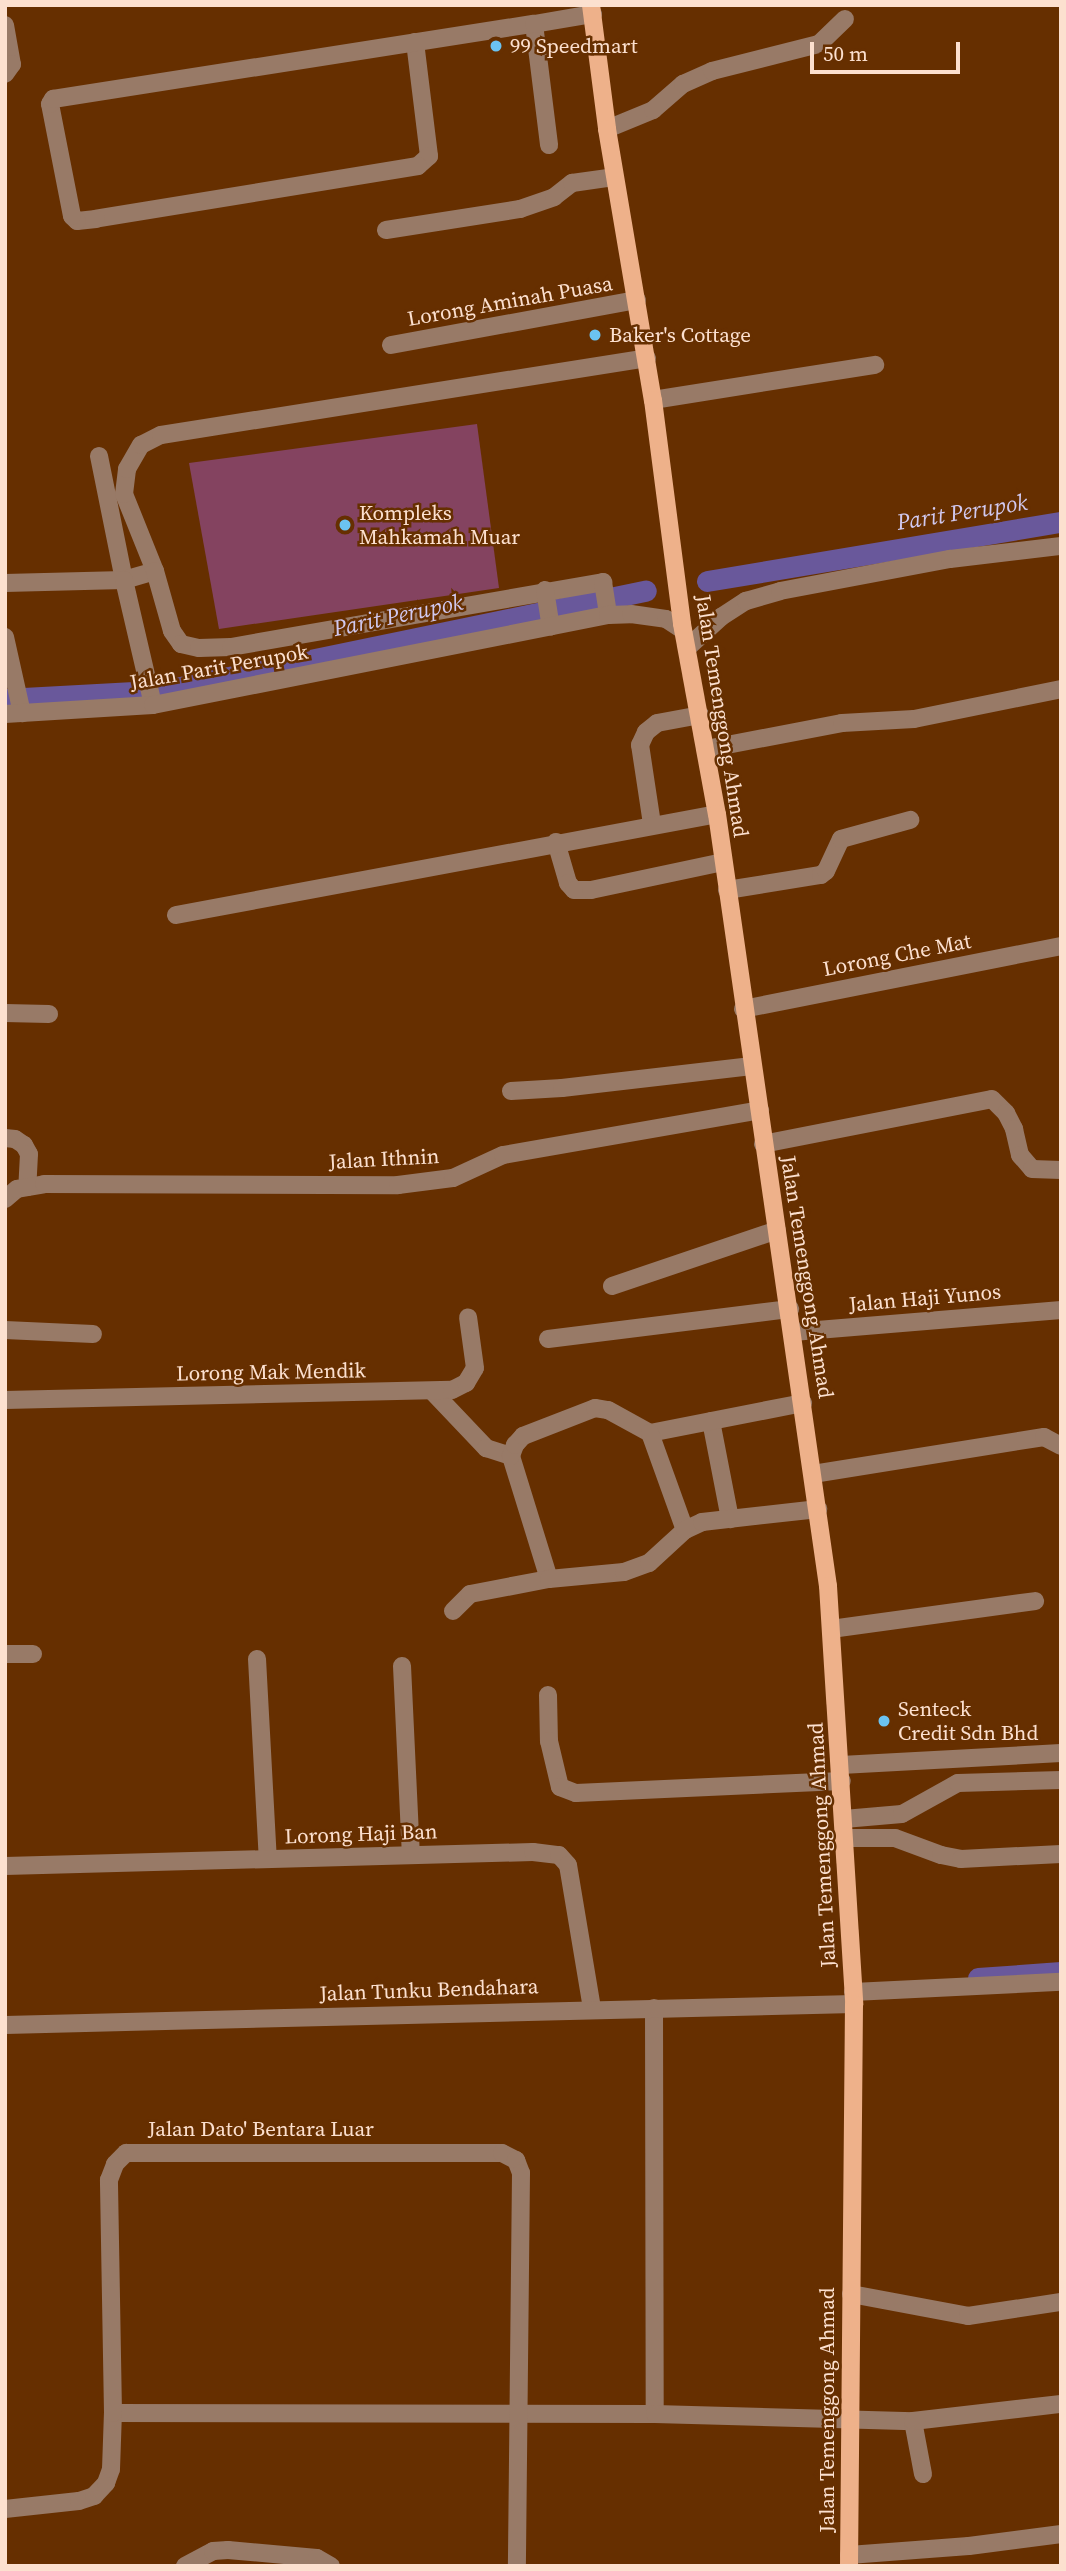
<!DOCTYPE html>
<style>
body{margin:0}
#map{position:relative;width:1066px;height:2571px;overflow:hidden;background:#662f00;font-family:"Source Serif 4",serif}
div>[style]{position:absolute}
[style*='--x']{left:calc(var(--x)*1px);top:calc(var(--y)*1px);width:calc(var(--w)*1px);rotate:calc(var(--a)*1deg)}
.canal>*{height:21px;margin:-10.5px;padding:0 10.5px;transform-origin:10.5px;border-radius:10.5px;background:#69589b}
.building>*{inset:0;background:#844360}
.minor>*{height:18px;margin:-9px;padding:0 9px;transform-origin:9px;border-radius:9px;background:#987a67}
.major>*{height:18px;margin:-9px;padding:0 9px;transform-origin:9px;border-radius:9px;background:#eeb18a}
.dots>*{width:19px;height:19px;translate:-50% -50%;box-sizing:border-box;border:4px solid #662f00;border-radius:50%}
span{translate:-50% -50%;white-space:nowrap;text-align:center;line-height:1.15;-webkit-text-stroke:5px #662f00;paint-order:stroke}
.poi-label{font-size:21px;color:#fce0cf}
.left{translate:0 -50%;text-align:left}
.street-label{font-size:21px;color:#fce0cf}
.water-label{font-size:23px;color:#d1c9f0;font-style:italic}
.frame{position:absolute;inset:0;border:7px solid #fce0cf;pointer-events:none}
.scale{position:absolute;left:810px;top:42px;width:150px;height:32px;box-sizing:border-box;border:4px solid #fce0cf;border-top:0;padding-left:9px;font-size:21px;line-height:24px;white-space:nowrap;color:#fce0cf;-webkit-text-stroke:5px #662f00;paint-order:stroke}
</style>
<div id="map">
<div class="canal">
<div style="--x:707;--y:581;--w:359;--a:-9.5"></div>
<div style="--x:161;--y:691;--w:495;--a:-11.7"></div>
<div style="--x:5;--y:699;--w:129;--a:-3.1"></div>
<div style="--x:978;--y:1978;--w:83;--a:-4.1"></div>
</div>
<div class="building">
<div style="clip-path:polygon(477px 424px,499px 588px,219px 629px,189px 463px)"></div>
</div>
<div class="minor">
<div style="--x:534;--y:24;--w:122;--a:82.9"></div>
<div style="--x:5;--y:25;--w:40;--a:80"></div>
<div style="--x:12;--y:64;--w:12;--a:125"></div>
<div style="--x:415;--y:42;--w:115;--a:83"></div>
<div style="--x:429;--y:156;--w:15;--a:138"></div>
<div style="--x:418;--y:166;--w:326;--a:170.7"></div>
<div style="--x:96;--y:219;--w:19;--a:174"></div>
<div style="--x:77;--y:221;--w:7;--a:-135"></div>
<div style="--x:72;--y:216;--w:114;--a:-101.1"></div>
<div style="--x:50;--y:104;--w:6;--a:-59"></div>
<div style="--x:53;--y:99;--w:487;--a:-8.9"></div>
<div style="--x:534;--y:24;--w:60;--a:-9.6"></div>
<div style="--x:607;--y:129;--w:50;--a:-22.4"></div>
<div style="--x:653;--y:110;--w:40;--a:-41"></div>
<div style="--x:683;--y:84;--w:32;--a:-24"></div>
<div style="--x:712;--y:71;--w:110;--a:-14.2"></div>
<div style="--x:819;--y:44;--w:36;--a:-44"></div>
<div style="--x:386;--y:230;--w:136;--a:-8.9"></div>
<div style="--x:520;--y:209;--w:36;--a:-19"></div>
<div style="--x:554;--y:197;--w:23;--a:-38"></div>
<div style="--x:572;--y:183;--w:42;--a:-8.1"></div>
<div style="--x:391;--y:345;--w:250;--a:-10.4"></div>
<div style="--x:653;--y:400;--w:225;--a:-9"></div>
<div style="--x:99;--y:456;--w:126;--a:78.6"></div>
<div style="--x:124;--y:580;--w:32;--a:-16"></div>
<div style="--x:155;--y:571;--w:83;--a:-111.9"></div>
<div style="--x:124;--y:494;--w:25;--a:-83"></div>
<div style="--x:127;--y:469;--w:28;--a:-60"></div>
<div style="--x:141;--y:445;--w:22;--a:-27"></div>
<div style="--x:161;--y:435;--w:492;--a:-9"></div>
<div style="--x:155;--y:571;--w:62;--a:74.2"></div>
<div style="--x:172;--y:631;--w:16;--a:55"></div>
<div style="--x:181;--y:644;--w:18;--a:13"></div>
<div style="--x:199;--y:648;--w:32;--a:-2"></div>
<div style="--x:231;--y:647;--w:378;--a:-9.9"></div>
<div style="--x:603;--y:582;--w:33;--a:81"></div>
<div style="--x:5;--y:583;--w:119;--a:-1.4"></div>
<div style="--x:124;--y:580;--w:128;--a:76.9"></div>
<div style="--x:545;--y:590;--w:37;--a:81"></div>
<div style="--x:5;--y:637;--w:78;--a:77.4"></div>
<div style="--x:687;--y:648;--w:46;--a:-42.4"></div>
<div style="--x:721;--y:617;--w:30;--a:-33"></div>
<div style="--x:746;--y:601;--w:35;--a:-16"></div>
<div style="--x:780;--y:591;--w:173;--a:-10.7"></div>
<div style="--x:950;--y:559;--w:112;--a:-6.7"></div>
<div style="--x:5;--y:714;--w:148;--a:-3.5"></div>
<div style="--x:153;--y:705;--w:464;--a:-11.2"></div>
<div style="--x:608;--y:615;--w:23;--a:-2"></div>
<div style="--x:631;--y:614;--w:35;--a:8"></div>
<div style="--x:666;--y:619;--w:20;--a:33"></div>
<div style="--x:706;--y:749;--w:138;--a:-10.8"></div>
<div style="--x:842;--y:723;--w:72;--a:-3.2"></div>
<div style="--x:914;--y:719;--w:150;--a:-11.5"></div>
<div style="--x:652;--y:824;--w:80;--a:-98.6"></div>
<div style="--x:640;--y:745;--w:14;--a:-65"></div>
<div style="--x:646;--y:732;--w:14;--a:-39"></div>
<div style="--x:657;--y:723;--w:44;--a:-10.5"></div>
<div style="--x:556;--y:842;--w:43;--a:73.7"></div>
<div style="--x:568;--y:883;--w:9;--a:49"></div>
<div style="--x:574;--y:890;--w:17;--a:0"></div>
<div style="--x:591;--y:890;--w:135;--a:-12"></div>
<div style="--x:727;--y:890;--w:95;--a:-9.1"></div>
<div style="--x:821;--y:875;--w:6;--a:-39"></div>
<div style="--x:826;--y:871;--w:35;--a:-65"></div>
<div style="--x:841;--y:839;--w:72;--a:-15.4"></div>
<div style="--x:176;--y:915;--w:550;--a:-10.57"></div>
<div style="--x:743;--y:1009;--w:324;--a:-11.2"></div>
<div style="--x:5;--y:1013;--w:44;--a:1.3"></div>
<div style="--x:511;--y:1091;--w:51;--a:-3.4"></div>
<div style="--x:562;--y:1088;--w:191;--a:-6.6"></div>
<div style="--x:5;--y:1138;--w:10;--a:6"></div>
<div style="--x:15;--y:1139;--w:11;--a:34"></div>
<div style="--x:24;--y:1145;--w:10;--a:61"></div>
<div style="--x:29;--y:1154;--w:33;--a:93"></div>
<div style="--x:763;--y:1144;--w:233;--a:-11.1"></div>
<div style="--x:992;--y:1099;--w:20;--a:45"></div>
<div style="--x:1006;--y:1113;--w:18;--a:63"></div>
<div style="--x:1014;--y:1129;--w:27;--a:77"></div>
<div style="--x:1020;--y:1155;--w:18;--a:49"></div>
<div style="--x:1032;--y:1169;--w:29;--a:2"></div>
<div style="--x:5;--y:1199;--w:16;--a:-40"></div>
<div style="--x:17;--y:1189;--w:27;--a:-10"></div>
<div style="--x:44;--y:1184;--w:354;--a:0.2"></div>
<div style="--x:398;--y:1185;--w:55;--a:-7.3"></div>
<div style="--x:453;--y:1178;--w:55;--a:-24.7"></div>
<div style="--x:503;--y:1155;--w:261;--a:-9.9"></div>
<div style="--x:612;--y:1286;--w:174;--a:-18.7"></div>
<div style="--x:5;--y:1330;--w:88;--a:2.6"></div>
<div style="--x:793;--y:1332;--w:269;--a:-4.7"></div>
<div style="--x:548;--y:1339;--w:244;--a:-7.1"></div>
<div style="--x:432;--y:1391;--w:79;--a:46.5"></div>
<div style="--x:486;--y:1448;--w:26;--a:18"></div>
<div style="--x:5;--y:1400;--w:447;--a:-1.3"></div>
<div style="--x:452;--y:1390;--w:16;--a:-27"></div>
<div style="--x:466;--y:1383;--w:17;--a:-59"></div>
<div style="--x:475;--y:1368;--w:51;--a:-97.8"></div>
<div style="--x:711;--y:1421;--w:100;--a:79"></div>
<div style="--x:650;--y:1433;--w:156;--a:-11.1"></div>
<div style="--x:813;--y:1474;--w:234;--a:-9.1"></div>
<div style="--x:1044;--y:1437;--w:19;--a:28"></div>
<div style="--x:549;--y:1579;--w:129;--a:-107.2"></div>
<div style="--x:511;--y:1456;--w:12;--a:-70"></div>
<div style="--x:515;--y:1445;--w:12;--a:-48"></div>
<div style="--x:523;--y:1436;--w:77;--a:-21.3"></div>
<div style="--x:595;--y:1408;--w:13;--a:9"></div>
<div style="--x:608;--y:1410;--w:48;--a:28.7"></div>
<div style="--x:650;--y:1433;--w:103;--a:70.2"></div>
<div style="--x:453;--y:1611;--w:24;--a:-45"></div>
<div style="--x:470;--y:1594;--w:80;--a:-10.8"></div>
<div style="--x:549;--y:1579;--w:75;--a:-5.3"></div>
<div style="--x:624;--y:1572;--w:27;--a:-20"></div>
<div style="--x:649;--y:1563;--w:49;--a:-42.5"></div>
<div style="--x:685;--y:1530;--w:19;--a:-25"></div>
<div style="--x:702;--y:1522;--w:117;--a:-6.4"></div>
<div style="--x:831;--y:1629;--w:206;--a:-7.8"></div>
<div style="--x:5;--y:1654;--w:28;--a:0"></div>
<div style="--x:257;--y:1659;--w:200;--a:86.9"></div>
<div style="--x:402;--y:1666;--w:189;--a:87.3"></div>
<div style="--x:548;--y:1695;--w:46;--a:88.8"></div>
<div style="--x:549;--y:1741;--w:47;--a:76.6"></div>
<div style="--x:560;--y:1787;--w:17;--a:21"></div>
<div style="--x:576;--y:1793;--w:266;--a:-2.6"></div>
<div style="--x:841;--y:1765;--w:220;--a:-3.1"></div>
<div style="--x:844;--y:1819;--w:58;--a:-4.9"></div>
<div style="--x:902;--y:1814;--w:64;--a:-29"></div>
<div style="--x:958;--y:1783;--w:103;--a:-1.7"></div>
<div style="--x:846;--y:1838;--w:49;--a:0"></div>
<div style="--x:895;--y:1838;--w:49;--a:20.3"></div>
<div style="--x:941;--y:1855;--w:20;--a:11"></div>
<div style="--x:961;--y:1859;--w:100;--a:-2.9"></div>
<div style="--x:5;--y:1866;--w:528;--a:-1.52"></div>
<div style="--x:533;--y:1852;--w:26;--a:7"></div>
<div style="--x:559;--y:1855;--w:13;--a:48"></div>
<div style="--x:568;--y:1865;--w:146;--a:80.5"></div>
<div style="--x:853;--y:1992;--w:208;--a:-2.8"></div>
<div style="--x:654;--y:2008;--w:406;--a:89.9"></div>
<div style="--x:5;--y:2025;--w:849;--a:-1.42"></div>
<div style="--x:851;--y:2294;--w:119;--a:10.6"></div>
<div style="--x:968;--y:2316;--w:94;--a:-8.6"></div>
<div style="--x:113;--y:2413;--w:542;--a:0.11"></div>
<div style="--x:655;--y:2414;--w:258;--a:1.6"></div>
<div style="--x:913;--y:2421;--w:54;--a:79.3"></div>
<div style="--x:913;--y:2421;--w:149;--a:-6.6"></div>
<div style="--x:5;--y:2509;--w:74;--a:-6.2"></div>
<div style="--x:79;--y:2501;--w:16;--a:-18"></div>
<div style="--x:94;--y:2496;--w:18;--a:-47"></div>
<div style="--x:106;--y:2483;--w:15;--a:-70"></div>
<div style="--x:111;--y:2469;--w:56;--a:-88"></div>
<div style="--x:113;--y:2413;--w:233;--a:-91"></div>
<div style="--x:109;--y:2180;--w:17;--a:-69"></div>
<div style="--x:115;--y:2164;--w:16;--a:-45"></div>
<div style="--x:126;--y:2153;--w:376;--a:0"></div>
<div style="--x:502;--y:2153;--w:16;--a:27"></div>
<div style="--x:516;--y:2160;--w:14;--a:69"></div>
<div style="--x:521;--y:2173;--w:393;--a:90.6"></div>
<div style="--x:849;--y:2555;--w:120;--a:-4.3"></div>
<div style="--x:969;--y:2546;--w:93;--a:-7.4"></div>
<div style="--x:185;--y:2566;--w:32;--a:-28"></div>
<div style="--x:213;--y:2551;--w:15;--a:-4"></div>
<div style="--x:228;--y:2550;--w:89;--a:5.1"></div>
<div style="--x:317;--y:2558;--w:16;--a:30"></div>
</div>
<div class="major">
<div style="--x:591;--y:5;--w:125;--a:82.6"></div>
<div style="--x:607;--y:129;--w:275;--a:80.4"></div>
<div style="--x:653;--y:400;--w:226;--a:82.6"></div>
<div style="--x:682;--y:624;--w:193;--a:79.6"></div>
<div style="--x:717;--y:814;--w:780;--a:81.82"></div>
<div style="--x:828;--y:1586;--w:419;--a:86.4"></div>
<div style="--x:854;--y:2004;--w:562;--a:90.51"></div>
</div>
<div class="dots">
<div style="left:496px;top:46px;background:#6bc3f2"></div>
<div style="left:595px;top:335px;background:#6bc3f2"></div>
<div style="left:345px;top:525px;background:#6bc3f2"></div>
<div style="left:884px;top:1721px;background:#6bc3f2"></div>
</div>
<div class="poi-label">
<span class="left" style="left:510px;top:46px">99 Speedmart</span>
<span class="left" style="left:609px;top:335px">Baker's Cottage</span>
<span class="left" style="left:359px;top:525px">Kompleks<br>Mahkamah Muar</span>
<span class="left" style="left:898px;top:1721px">Senteck<br>Credit Sdn Bhd</span>
</div>
<div class="street-label">
<span style="left:510px;top:301px;rotate:-10deg">Lorong Aminah Puasa</span>
<span style="left:219px;top:667px;rotate:-10deg">Jalan Parit Perupok</span>
<span style="left:722px;top:716px;rotate:81deg">Jalan Temenggong Ahmad</span>
<span style="left:897px;top:955px;rotate:-11deg">Lorong Che Mat</span>
<span style="left:384px;top:1159px;rotate:-3deg">Jalan Ithnin</span>
<span style="left:807px;top:1277px;rotate:81deg">Jalan Temenggong Ahmad</span>
<span style="left:925px;top:1298px;rotate:-5deg">Jalan Haji Yunos</span>
<span style="left:271px;top:1372px;rotate:-1deg">Lorong Mak Mendik</span>
<span style="left:361px;top:1834px;rotate:-2deg">Lorong Haji Ban</span>
<span style="left:822px;top:1845px;rotate:-93deg">Jalan Temenggong Ahmad</span>
<span style="left:429px;top:1990px;rotate:-2deg">Jalan Tunku Bendahara</span>
<span style="left:261px;top:2129px">Jalan Dato' Bentara Luar</span>
<span style="left:827px;top:2410px;rotate:-90deg">Jalan Temenggong Ahmad</span>
</div>
<div class="water-label">
<span style="left:962px;top:512px;rotate:-9deg">Parit Perupok</span>
<span style="left:398px;top:615px;rotate:-12deg">Parit Perupok</span>
</div>
<div class="frame"></div>
<div class="scale">50 m</div>
</div>
